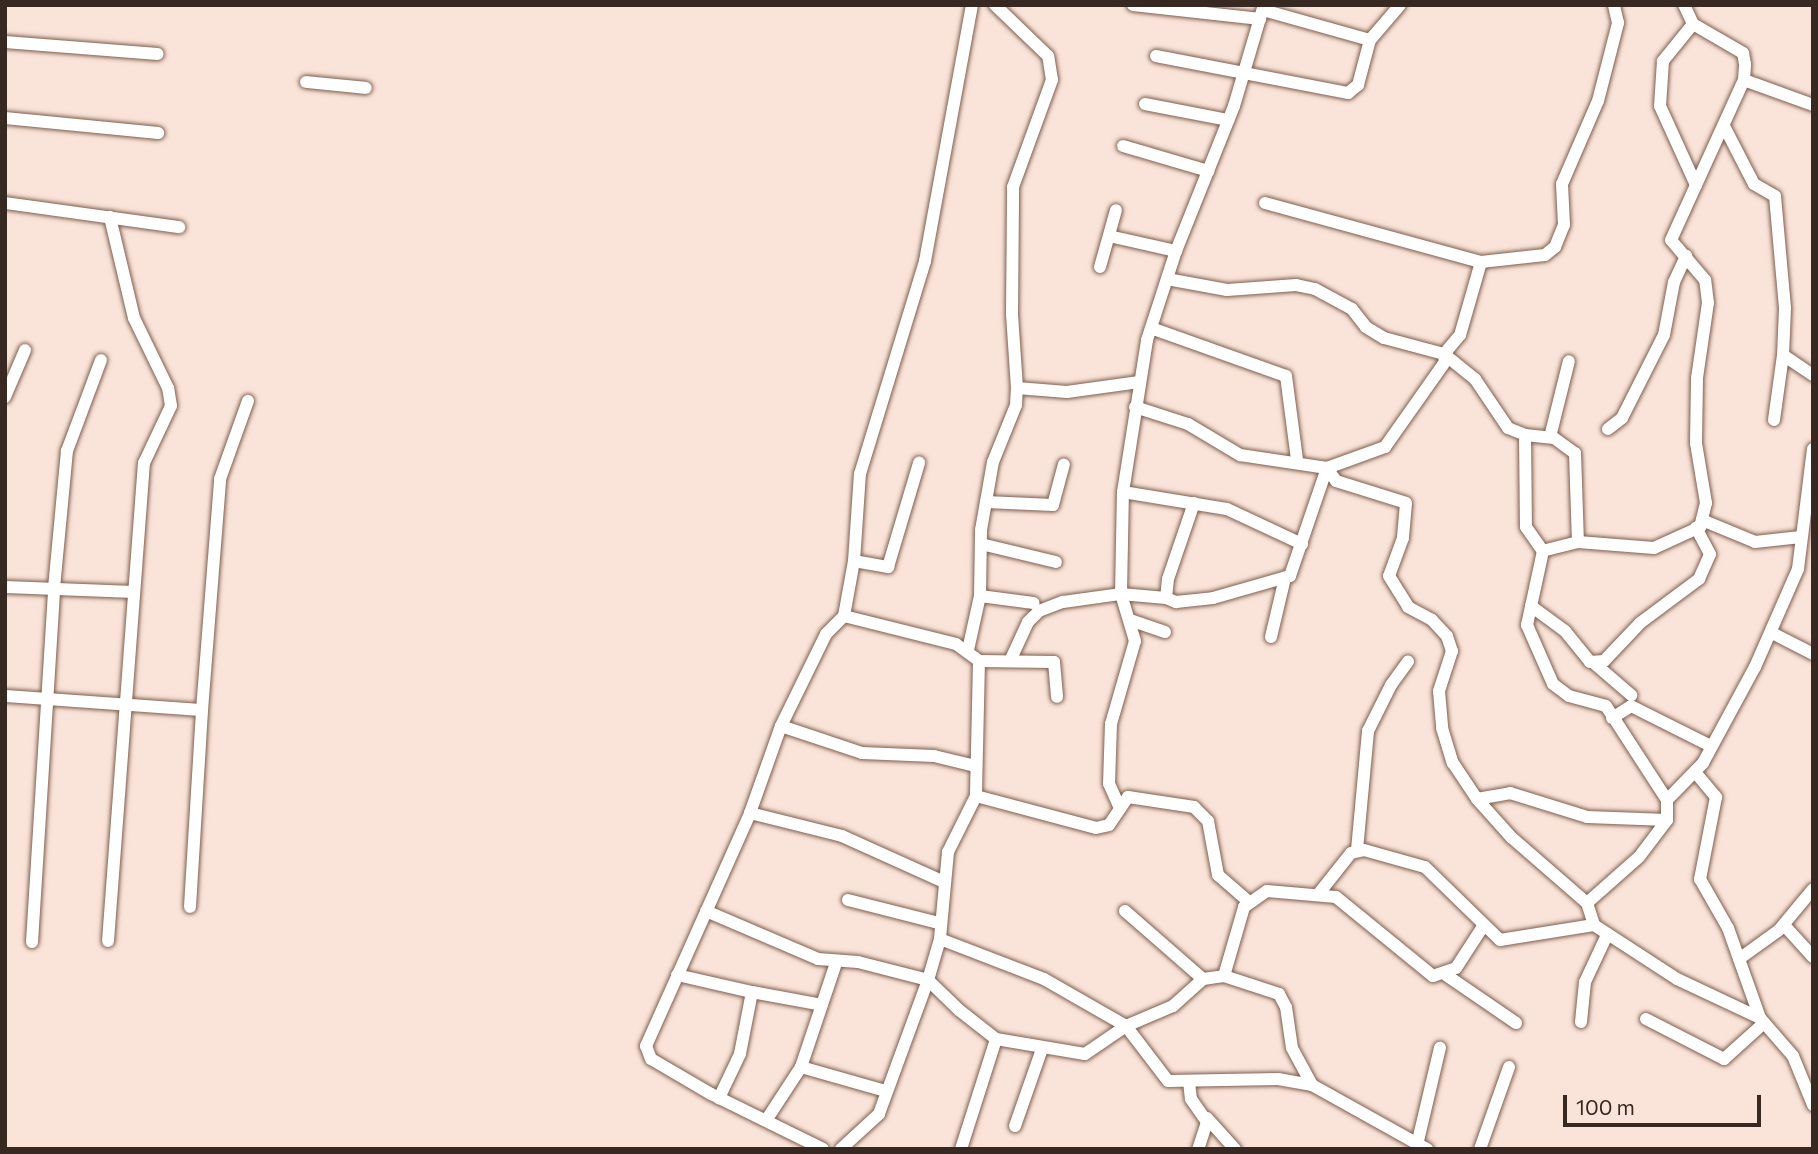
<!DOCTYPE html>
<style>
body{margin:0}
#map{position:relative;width:1818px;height:1154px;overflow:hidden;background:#fae3d8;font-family:Commissioner,sans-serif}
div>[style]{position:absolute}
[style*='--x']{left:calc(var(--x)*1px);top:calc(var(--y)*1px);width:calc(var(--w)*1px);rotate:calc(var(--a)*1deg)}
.roads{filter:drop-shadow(0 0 2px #7e5e4e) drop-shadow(0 0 2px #7e5e4e)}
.street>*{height:12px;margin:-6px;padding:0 6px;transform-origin:6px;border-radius:6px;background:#fff}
span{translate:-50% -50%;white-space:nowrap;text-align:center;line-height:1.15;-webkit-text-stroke:5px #fae3d8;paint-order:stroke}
.frame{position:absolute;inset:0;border:7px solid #372922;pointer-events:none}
.scale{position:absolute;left:1563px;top:1095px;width:198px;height:32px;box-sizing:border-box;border:4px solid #372922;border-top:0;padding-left:9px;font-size:21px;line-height:24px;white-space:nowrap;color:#372922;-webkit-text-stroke:5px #fae3d8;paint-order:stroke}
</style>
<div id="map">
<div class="roads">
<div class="street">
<div style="--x:1133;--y:5;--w:128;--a:6.3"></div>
<div style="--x:1263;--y:10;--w:111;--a:15.7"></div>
<div style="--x:1693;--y:24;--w:48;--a:129"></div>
<div style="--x:1663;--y:61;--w:45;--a:93.8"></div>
<div style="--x:1660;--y:106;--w:87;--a:65.5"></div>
<div style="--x:5;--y:42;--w:153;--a:4.5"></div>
<div style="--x:1156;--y:56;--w:196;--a:10.9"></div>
<div style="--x:1348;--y:93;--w:13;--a:-39"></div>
<div style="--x:1358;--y:85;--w:47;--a:-75.1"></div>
<div style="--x:1370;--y:40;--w:46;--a:-49.4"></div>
<div style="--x:1744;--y:80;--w:73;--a:19.9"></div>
<div style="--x:306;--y:82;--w:60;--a:5.7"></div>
<div style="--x:1145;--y:104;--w:85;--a:10.9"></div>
<div style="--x:5;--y:118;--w:154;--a:5.6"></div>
<div style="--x:1724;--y:126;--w:65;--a:62.7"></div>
<div style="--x:1754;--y:184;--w:24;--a:30"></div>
<div style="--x:1775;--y:196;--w:112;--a:84.9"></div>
<div style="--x:1785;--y:308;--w:47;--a:92.4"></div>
<div style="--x:1783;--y:355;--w:36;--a:34"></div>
<div style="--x:1123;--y:146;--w:89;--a:16.4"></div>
<div style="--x:5;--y:203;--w:176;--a:7.9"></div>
<div style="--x:1265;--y:203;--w:224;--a:15.3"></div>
<div style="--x:1481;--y:262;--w:76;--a:106"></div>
<div style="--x:1460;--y:335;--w:25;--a:130"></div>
<div style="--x:1444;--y:354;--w:40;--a:39"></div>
<div style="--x:1475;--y:379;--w:59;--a:56"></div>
<div style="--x:1508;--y:428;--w:18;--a:22"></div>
<div style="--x:1525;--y:435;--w:29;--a:6"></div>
<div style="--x:1554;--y:438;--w:26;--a:36"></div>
<div style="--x:1575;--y:453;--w:89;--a:88.1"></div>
<div style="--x:1578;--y:542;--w:36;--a:166"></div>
<div style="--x:1543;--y:551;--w:76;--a:102.2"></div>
<div style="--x:1527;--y:625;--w:64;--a:66.2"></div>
<div style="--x:1553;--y:684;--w:20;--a:37"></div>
<div style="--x:1569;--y:696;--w:38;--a:15"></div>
<div style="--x:1606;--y:706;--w:112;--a:57"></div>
<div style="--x:1109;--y:236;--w:69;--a:12.6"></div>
<div style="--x:1481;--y:262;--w:64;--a:-6.2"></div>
<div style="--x:1545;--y:255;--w:13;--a:-39"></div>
<div style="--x:1555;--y:247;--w:24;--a:-68"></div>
<div style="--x:1564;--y:225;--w:41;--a:-92.8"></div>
<div style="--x:1562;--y:184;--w:90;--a:-66.6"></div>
<div style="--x:1598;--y:101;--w:81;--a:-75.6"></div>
<div style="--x:1618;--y:23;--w:18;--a:-103"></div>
<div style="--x:1100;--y:267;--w:59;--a:-74.3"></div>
<div style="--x:1151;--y:328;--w:143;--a:19.6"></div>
<div style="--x:1286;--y:376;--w:85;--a:82.5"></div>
<div style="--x:1017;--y:388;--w:50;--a:4.6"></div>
<div style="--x:1067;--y:392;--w:73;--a:-7.9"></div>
<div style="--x:5;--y:397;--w:51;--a:-66.9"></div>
<div style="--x:1135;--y:407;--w:56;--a:17.8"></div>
<div style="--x:1188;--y:424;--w:61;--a:30.8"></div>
<div style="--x:1240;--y:455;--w:88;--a:8.5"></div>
<div style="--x:1327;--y:468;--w:62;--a:-19.9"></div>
<div style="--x:1385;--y:447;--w:104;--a:-54.8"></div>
<div style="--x:1445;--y:362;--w:8;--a:-97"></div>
<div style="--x:1444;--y:354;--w:62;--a:-165.1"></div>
<div style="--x:1384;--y:338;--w:21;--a:-149"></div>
<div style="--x:1366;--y:327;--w:23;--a:-128"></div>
<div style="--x:1352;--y:309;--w:42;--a:-151.6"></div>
<div style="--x:1315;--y:289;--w:19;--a:-168"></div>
<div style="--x:1296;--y:285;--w:69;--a:175.9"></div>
<div style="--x:1227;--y:290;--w:61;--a:-169.6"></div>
<div style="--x:1774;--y:420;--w:66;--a:-82.1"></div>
<div style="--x:1608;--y:429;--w:18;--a:-38"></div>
<div style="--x:1622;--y:418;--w:93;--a:-63.2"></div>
<div style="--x:1664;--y:335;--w:54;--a:-79.3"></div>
<div style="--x:1674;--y:282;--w:29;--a:-65"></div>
<div style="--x:1525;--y:435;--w:92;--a:89.4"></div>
<div style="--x:1526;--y:527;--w:29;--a:55"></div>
<div style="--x:1550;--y:437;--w:78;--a:-76"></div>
<div style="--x:1327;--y:468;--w:16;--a:55"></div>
<div style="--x:1336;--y:481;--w:73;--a:17.4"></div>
<div style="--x:1406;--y:503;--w:35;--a:95"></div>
<div style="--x:1403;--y:538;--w:40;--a:110.2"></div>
<div style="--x:1389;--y:576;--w:36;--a:58"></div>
<div style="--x:1408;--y:607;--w:27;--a:28"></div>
<div style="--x:1432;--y:620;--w:22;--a:47"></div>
<div style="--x:1447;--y:636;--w:16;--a:72"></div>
<div style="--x:1452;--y:651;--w:42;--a:108"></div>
<div style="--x:1439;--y:691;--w:37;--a:85"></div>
<div style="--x:1442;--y:728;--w:37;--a:73"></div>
<div style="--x:1453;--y:763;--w:43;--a:56.3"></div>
<div style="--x:1477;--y:799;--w:51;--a:48.2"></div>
<div style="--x:1511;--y:837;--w:101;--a:41"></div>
<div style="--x:1587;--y:903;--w:23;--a:72"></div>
<div style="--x:1594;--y:925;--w:99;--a:33"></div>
<div style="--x:1677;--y:979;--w:92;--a:25.2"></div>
<div style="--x:1760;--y:1018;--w:50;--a:49"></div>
<div style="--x:1793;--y:1056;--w:53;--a:67.8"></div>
<div style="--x:1123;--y:492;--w:105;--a:9.3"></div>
<div style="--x:1227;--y:509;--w:83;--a:25"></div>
<div style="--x:986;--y:502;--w:67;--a:2.6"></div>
<div style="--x:1053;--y:505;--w:42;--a:-75"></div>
<div style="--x:1194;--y:503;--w:80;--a:108.9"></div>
<div style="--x:1168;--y:579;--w:19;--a:96"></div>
<div style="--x:1166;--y:598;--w:11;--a:22"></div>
<div style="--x:1176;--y:602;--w:37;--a:-6"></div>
<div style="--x:1213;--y:598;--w:80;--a:-15.9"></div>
<div style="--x:1290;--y:576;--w:114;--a:-71.1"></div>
<div style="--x:1702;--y:520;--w:57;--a:22.5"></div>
<div style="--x:1755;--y:542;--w:46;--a:-6.2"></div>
<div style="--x:1578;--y:542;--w:76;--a:4.5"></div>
<div style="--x:1654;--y:548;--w:51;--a:-24.5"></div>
<div style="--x:1700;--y:527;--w:25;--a:-76"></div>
<div style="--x:1706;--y:503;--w:61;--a:-99.5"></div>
<div style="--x:1696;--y:443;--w:65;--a:-89.1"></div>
<div style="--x:1697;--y:378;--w:76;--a:-81.7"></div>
<div style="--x:1708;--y:303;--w:23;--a:-97"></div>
<div style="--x:1705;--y:280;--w:52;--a:-130.4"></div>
<div style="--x:1671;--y:240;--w:176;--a:-65.5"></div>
<div style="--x:1744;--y:80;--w:16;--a:-86"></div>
<div style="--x:1745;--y:64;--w:11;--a:-100"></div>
<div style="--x:1743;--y:53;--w:58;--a:-149.9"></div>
<div style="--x:1693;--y:24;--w:21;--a:-115"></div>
<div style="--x:981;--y:544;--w:77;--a:13.5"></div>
<div style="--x:854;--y:561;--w:35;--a:10"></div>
<div style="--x:888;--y:567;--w:109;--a:-73.4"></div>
<div style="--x:5;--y:587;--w:129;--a:2.2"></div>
<div style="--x:980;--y:596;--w:54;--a:7.4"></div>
<div style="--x:1531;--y:606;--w:42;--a:36.3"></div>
<div style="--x:1565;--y:631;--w:40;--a:51"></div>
<div style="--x:1590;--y:662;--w:14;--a:-4"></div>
<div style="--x:1604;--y:661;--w:52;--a:-46.5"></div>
<div style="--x:1640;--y:623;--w:74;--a:-36.7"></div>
<div style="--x:1699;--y:579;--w:27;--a:-66"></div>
<div style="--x:1710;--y:554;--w:30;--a:-118"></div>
<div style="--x:844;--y:616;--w:115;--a:14"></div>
<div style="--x:956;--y:644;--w:29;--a:36"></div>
<div style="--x:979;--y:661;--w:135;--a:91.3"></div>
<div style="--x:976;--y:796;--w:63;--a:116.6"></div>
<div style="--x:948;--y:852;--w:87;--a:95.3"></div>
<div style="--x:940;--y:939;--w:43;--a:106.3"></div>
<div style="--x:928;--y:980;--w:43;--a:44.1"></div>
<div style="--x:959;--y:1010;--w:47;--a:38.1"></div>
<div style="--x:996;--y:1039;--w:90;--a:9.6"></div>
<div style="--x:1085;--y:1054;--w:50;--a:-34.3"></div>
<div style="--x:1126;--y:1026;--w:51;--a:-23.1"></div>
<div style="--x:1173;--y:1006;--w:40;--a:-42"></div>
<div style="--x:1203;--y:979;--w:21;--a:-8"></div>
<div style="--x:1224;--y:976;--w:58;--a:18.1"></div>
<div style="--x:1279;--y:994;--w:15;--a:62"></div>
<div style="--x:1286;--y:1007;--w:41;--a:81.7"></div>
<div style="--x:1292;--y:1048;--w:42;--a:61.6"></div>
<div style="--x:1312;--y:1085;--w:132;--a:29.1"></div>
<div style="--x:1130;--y:620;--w:37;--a:19"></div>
<div style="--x:1772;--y:633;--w:46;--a:27.1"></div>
<div style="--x:1271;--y:637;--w:61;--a:-76.7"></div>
<div style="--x:968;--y:650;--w:55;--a:-77.5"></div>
<div style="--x:980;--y:596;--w:66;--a:-89.1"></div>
<div style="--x:981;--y:530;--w:69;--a:-80"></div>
<div style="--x:993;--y:462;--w:61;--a:-68"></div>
<div style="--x:1016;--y:405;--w:17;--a:-87"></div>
<div style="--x:1017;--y:388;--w:74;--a:-93.9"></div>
<div style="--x:1012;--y:314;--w:127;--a:-89.5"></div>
<div style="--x:1013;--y:187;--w:114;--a:-70"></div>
<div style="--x:1052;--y:80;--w:24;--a:-99"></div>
<div style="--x:1048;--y:56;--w:74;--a:-136.1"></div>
<div style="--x:979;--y:661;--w:75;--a:0.8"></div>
<div style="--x:1054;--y:662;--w:35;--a:85"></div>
<div style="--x:1010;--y:661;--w:43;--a:-65.2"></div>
<div style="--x:1028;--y:622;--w:16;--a:-45"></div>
<div style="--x:1039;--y:611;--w:26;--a:-21"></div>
<div style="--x:1063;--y:602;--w:59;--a:-7.9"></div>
<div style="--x:1121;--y:594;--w:102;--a:-88.9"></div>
<div style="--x:1123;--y:492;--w:154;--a:-81"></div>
<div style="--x:1147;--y:340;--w:94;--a:-72"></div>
<div style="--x:1176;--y:251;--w:156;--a:-68.2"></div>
<div style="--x:1234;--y:106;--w:105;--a:-73.5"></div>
<div style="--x:1595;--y:664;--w:48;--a:40.7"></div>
<div style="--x:5;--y:696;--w:197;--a:4.1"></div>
<div style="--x:202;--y:710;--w:232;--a:-85.5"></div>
<div style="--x:220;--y:479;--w:83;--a:-70.3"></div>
<div style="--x:1612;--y:718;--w:22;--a:-32"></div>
<div style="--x:1631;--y:706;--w:89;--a:26.6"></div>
<div style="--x:781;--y:726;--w:85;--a:18.4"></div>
<div style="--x:862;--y:753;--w:72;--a:2.4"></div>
<div style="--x:934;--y:756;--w:42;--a:13.7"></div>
<div style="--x:1695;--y:772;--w:33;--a:50"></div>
<div style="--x:1716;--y:797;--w:84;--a:101"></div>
<div style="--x:1700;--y:879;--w:56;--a:60.3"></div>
<div style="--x:1728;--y:928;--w:96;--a:70.4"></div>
<div style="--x:976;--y:796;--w:124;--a:14.9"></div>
<div style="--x:1096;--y:828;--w:13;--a:-13"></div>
<div style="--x:1109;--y:825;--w:34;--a:-56"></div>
<div style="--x:1128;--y:797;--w:67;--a:8.6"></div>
<div style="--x:1194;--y:807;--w:20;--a:45"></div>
<div style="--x:1208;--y:821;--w:55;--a:79.5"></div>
<div style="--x:1218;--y:875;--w:40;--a:41"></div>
<div style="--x:1477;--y:799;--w:34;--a:-10"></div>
<div style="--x:1510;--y:793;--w:81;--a:17.3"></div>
<div style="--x:1587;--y:817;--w:80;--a:2.1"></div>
<div style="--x:1119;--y:806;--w:24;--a:-114"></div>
<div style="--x:1109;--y:784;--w:60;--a:-88.1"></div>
<div style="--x:1111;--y:724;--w:86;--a:-73.9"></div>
<div style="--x:1135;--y:641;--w:49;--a:-106.6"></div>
<div style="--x:1121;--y:594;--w:45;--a:5.1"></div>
<div style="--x:750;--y:813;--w:95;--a:14"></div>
<div style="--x:842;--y:836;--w:112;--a:24.3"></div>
<div style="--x:1357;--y:850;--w:120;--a:-84.7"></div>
<div style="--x:1368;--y:731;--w:51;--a:-63.4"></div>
<div style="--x:1391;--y:685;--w:29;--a:-54"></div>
<div style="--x:1320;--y:892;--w:50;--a:-51.5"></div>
<div style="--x:1351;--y:853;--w:13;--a:-13"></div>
<div style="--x:1364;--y:850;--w:63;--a:15.6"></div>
<div style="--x:1425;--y:867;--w:105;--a:44.2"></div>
<div style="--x:1500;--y:940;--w:95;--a:-9.1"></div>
<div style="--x:848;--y:900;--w:94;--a:14.2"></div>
<div style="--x:1587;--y:903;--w:69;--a:-41.5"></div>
<div style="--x:1639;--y:857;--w:46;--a:-52.9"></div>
<div style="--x:1667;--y:820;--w:20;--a:-90"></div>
<div style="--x:1667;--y:800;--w:52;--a:-45.8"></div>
<div style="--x:1703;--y:763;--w:109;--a:-61.6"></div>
<div style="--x:1755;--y:667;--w:107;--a:-66.3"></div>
<div style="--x:1798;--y:569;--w:121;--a:-82.9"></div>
<div style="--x:190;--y:907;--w:197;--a:-86.5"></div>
<div style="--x:706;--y:911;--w:122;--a:23.2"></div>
<div style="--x:818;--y:959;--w:40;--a:4.3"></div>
<div style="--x:858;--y:962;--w:72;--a:14.4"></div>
<div style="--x:928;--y:980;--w:143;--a:110.1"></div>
<div style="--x:879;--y:1114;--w:52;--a:137.4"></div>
<div style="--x:1125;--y:911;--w:103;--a:41.1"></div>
<div style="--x:1784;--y:925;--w:43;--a:47.8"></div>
<div style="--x:940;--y:939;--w:111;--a:21"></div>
<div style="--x:1044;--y:979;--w:95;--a:29.8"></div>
<div style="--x:1126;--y:1026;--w:69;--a:52.6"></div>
<div style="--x:1168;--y:1081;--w:110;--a:-1"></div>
<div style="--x:1278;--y:1079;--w:35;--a:10"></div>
<div style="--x:108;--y:941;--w:479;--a:-85.7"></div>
<div style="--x:144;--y:463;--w:63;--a:-64.7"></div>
<div style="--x:171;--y:406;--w:18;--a:-99"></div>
<div style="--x:168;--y:388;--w:78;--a:-115.9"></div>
<div style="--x:134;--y:318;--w:104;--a:-103.4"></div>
<div style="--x:32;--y:942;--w:355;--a:-86.4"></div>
<div style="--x:54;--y:588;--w:138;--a:-84.6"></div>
<div style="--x:67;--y:451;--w:97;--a:-69.5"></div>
<div style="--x:1739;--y:959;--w:49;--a:-35.9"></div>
<div style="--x:1779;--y:930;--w:53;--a:-50.3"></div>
<div style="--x:677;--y:975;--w:77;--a:12.8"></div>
<div style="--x:752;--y:992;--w:63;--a:101"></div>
<div style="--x:740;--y:1054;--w:49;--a:115.5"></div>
<div style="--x:1446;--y:975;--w:85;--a:34.4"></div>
<div style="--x:1224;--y:976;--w:72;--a:-73.8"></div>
<div style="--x:1244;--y:907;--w:28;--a:-35"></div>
<div style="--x:1267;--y:891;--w:69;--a:5"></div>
<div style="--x:1336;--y:897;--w:125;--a:39.2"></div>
<div style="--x:1433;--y:976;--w:24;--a:-19"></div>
<div style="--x:1456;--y:968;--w:48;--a:-57"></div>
<div style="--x:752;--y:992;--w:71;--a:10.5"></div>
<div style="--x:1646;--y:1019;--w:88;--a:27.1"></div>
<div style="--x:1724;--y:1059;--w:54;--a:-42"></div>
<div style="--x:1581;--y:1022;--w:40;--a:-84.3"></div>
<div style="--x:1585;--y:982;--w:52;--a:-64.9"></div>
<div style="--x:801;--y:1067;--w:87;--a:15.9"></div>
<div style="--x:1189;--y:1081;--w:18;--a:84"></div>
<div style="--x:1191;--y:1099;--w:28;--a:55"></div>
<div style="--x:1207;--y:1122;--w:28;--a:108"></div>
<div style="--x:1207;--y:1118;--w:42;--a:47.9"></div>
<div style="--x:767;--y:1119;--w:62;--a:-56.8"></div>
<div style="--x:801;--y:1067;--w:110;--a:-71.4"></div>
<div style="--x:1015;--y:1126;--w:82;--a:-70.7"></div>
<div style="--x:1417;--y:1145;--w:100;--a:-76.7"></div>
<div style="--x:823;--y:1149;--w:125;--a:-153.8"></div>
<div style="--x:711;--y:1094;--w:69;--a:-149.7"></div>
<div style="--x:651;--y:1059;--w:14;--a:-111"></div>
<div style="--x:646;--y:1046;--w:255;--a:-65.9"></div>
<div style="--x:750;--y:813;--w:92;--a:-70.4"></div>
<div style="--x:781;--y:726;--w:102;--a:-63.9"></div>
<div style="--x:826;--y:634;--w:25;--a:-45"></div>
<div style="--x:844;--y:616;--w:56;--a:-79.7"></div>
<div style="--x:854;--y:561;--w:87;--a:-86.1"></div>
<div style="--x:860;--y:474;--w:223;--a:-73"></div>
<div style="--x:925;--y:261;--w:260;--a:-79.6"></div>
<div style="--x:961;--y:1149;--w:115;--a:-72.3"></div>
<div style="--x:1480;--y:1149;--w:87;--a:-70.5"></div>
</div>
</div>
<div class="frame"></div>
<div class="scale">100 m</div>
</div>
